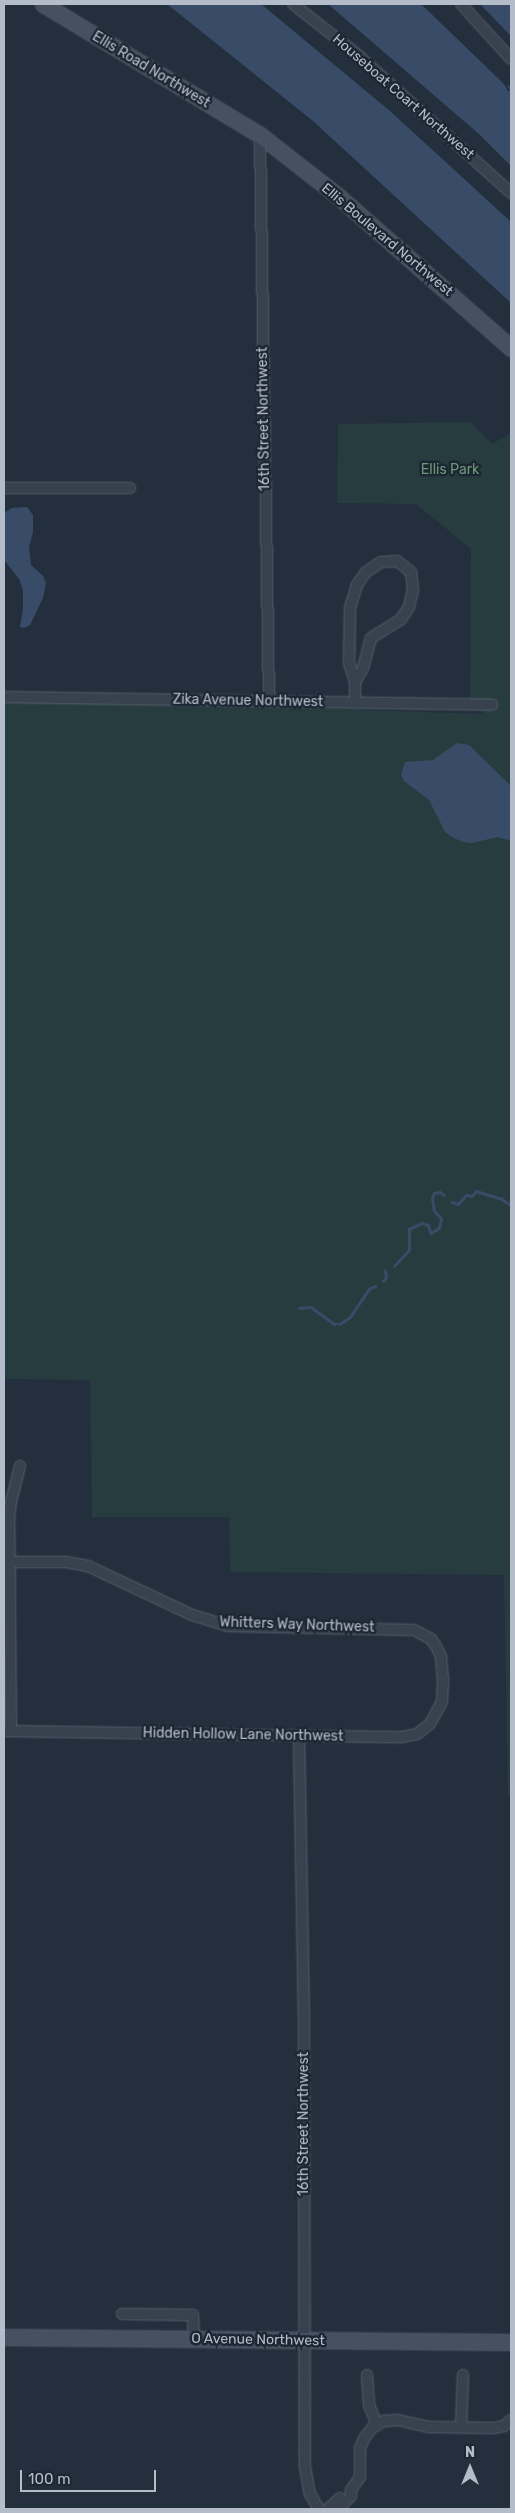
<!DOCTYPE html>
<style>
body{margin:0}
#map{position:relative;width:515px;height:2513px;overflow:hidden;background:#242f3e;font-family:Rubik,sans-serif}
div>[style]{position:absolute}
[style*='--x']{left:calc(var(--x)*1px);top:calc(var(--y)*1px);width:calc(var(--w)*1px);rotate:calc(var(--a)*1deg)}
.green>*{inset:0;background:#263c3f}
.water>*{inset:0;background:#394c67}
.stream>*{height:2.5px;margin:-1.25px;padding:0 1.25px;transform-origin:1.25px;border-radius:1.25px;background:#394c67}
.roads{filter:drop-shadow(0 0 1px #565f6c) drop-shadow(0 0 1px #565f6c)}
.street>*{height:10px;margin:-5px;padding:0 5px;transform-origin:5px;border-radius:5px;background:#38414e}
.secondary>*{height:15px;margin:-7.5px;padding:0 7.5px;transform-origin:7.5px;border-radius:7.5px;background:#465061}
span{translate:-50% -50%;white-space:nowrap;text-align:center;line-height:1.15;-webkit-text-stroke:5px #1d2633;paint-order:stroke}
.street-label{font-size:14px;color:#b4bcc9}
.park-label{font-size:14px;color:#6b9a76}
.frame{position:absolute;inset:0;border:5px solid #b4bcc9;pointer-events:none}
.north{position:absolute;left:445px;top:2443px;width:50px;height:50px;-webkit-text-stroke:4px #1d2633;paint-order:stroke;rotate:0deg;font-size:14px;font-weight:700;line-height:20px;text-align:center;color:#b4bcc9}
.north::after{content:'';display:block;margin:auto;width:18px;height:22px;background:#b4bcc9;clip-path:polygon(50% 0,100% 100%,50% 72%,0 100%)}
.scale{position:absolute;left:20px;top:2470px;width:136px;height:22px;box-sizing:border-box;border:2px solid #b4bcc9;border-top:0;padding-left:6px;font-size:15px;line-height:18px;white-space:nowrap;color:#b4bcc9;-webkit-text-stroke:4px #1d2633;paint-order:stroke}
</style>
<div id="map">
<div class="green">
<div style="clip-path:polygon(470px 422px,492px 444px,511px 433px,511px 1797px,508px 1797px,504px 1575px,230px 1572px,229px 1517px,92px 1517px,90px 1380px,4px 1379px,4px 698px,484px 714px,470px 698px,471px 549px,416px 504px,337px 503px,338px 424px)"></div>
</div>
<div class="water">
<div style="clip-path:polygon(167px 4px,261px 4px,390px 111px,511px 222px,511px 303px,313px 121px)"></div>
<div style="clip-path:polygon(328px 4px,421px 4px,504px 84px,508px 91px,510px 91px,507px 85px,511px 87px,511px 166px,479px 134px)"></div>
<div style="clip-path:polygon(480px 4px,511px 4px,511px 36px)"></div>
<div style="clip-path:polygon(27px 507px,33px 515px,33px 532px,29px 547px,31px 565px,43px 576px,46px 583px,43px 598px,30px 625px,24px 628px,20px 627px,23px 608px,23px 590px,19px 579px,4px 560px,4px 513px,12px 508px)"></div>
<div style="clip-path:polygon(457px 743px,469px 745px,511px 786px,511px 841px,498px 837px,472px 843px,463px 842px,452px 837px,445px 832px,429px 800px,404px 781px,401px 775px,405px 762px,433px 760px)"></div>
</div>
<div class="stream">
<div style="--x:452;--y:1202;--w:6;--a:18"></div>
<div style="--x:458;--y:1204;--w:12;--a:-48"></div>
<div style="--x:466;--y:1195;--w:6;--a:9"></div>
<div style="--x:472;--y:1196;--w:6;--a:-51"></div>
<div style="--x:476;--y:1191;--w:27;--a:17"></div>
<div style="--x:502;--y:1199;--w:11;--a:34"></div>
<div style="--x:394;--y:1266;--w:22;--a:-47"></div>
<div style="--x:409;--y:1250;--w:21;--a:-90"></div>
<div style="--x:409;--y:1229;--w:14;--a:-25"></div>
<div style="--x:422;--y:1223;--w:6;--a:18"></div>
<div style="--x:428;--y:1225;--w:9;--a:69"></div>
<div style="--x:431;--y:1233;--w:9;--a:-32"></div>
<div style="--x:439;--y:1228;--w:9;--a:-77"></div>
<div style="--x:441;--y:1219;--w:11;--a:-131"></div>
<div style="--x:434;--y:1211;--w:13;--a:-99"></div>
<div style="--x:432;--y:1198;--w:5;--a:-68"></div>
<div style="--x:434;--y:1193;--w:6;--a:-9"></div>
<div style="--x:440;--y:1192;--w:5;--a:37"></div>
<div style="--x:383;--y:1281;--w:4;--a:-45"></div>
<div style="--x:386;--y:1278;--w:7;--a:-98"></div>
<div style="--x:299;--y:1308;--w:12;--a:-5"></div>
<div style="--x:311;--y:1307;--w:29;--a:36"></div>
<div style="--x:334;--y:1324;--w:6;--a:0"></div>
<div style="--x:340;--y:1324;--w:12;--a:-35"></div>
<div style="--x:350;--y:1317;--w:34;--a:-56"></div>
<div style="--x:369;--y:1289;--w:7;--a:-27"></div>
</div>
<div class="roads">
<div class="street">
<div style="--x:293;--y:4;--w:84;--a:38.2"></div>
<div style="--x:359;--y:56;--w:205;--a:42"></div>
<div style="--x:461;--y:4;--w:74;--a:47.7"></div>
<div style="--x:260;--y:135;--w:567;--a:89.09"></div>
<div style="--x:4;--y:488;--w:126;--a:0"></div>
<div style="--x:355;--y:682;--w:16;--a:-60"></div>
<div style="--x:363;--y:668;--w:31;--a:-75"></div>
<div style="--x:371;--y:638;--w:36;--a:-32"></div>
<div style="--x:401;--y:619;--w:14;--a:-56"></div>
<div style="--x:409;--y:607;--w:17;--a:-77"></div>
<div style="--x:413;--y:590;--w:18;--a:-96"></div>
<div style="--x:411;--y:572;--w:18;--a:-142"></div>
<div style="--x:397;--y:561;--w:16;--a:176"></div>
<div style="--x:381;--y:562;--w:18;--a:146"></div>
<div style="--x:366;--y:572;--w:16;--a:125"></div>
<div style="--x:357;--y:585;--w:24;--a:107"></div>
<div style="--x:350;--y:608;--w:55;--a:91"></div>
<div style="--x:349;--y:663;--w:20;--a:72"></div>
<div style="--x:355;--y:682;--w:21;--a:90"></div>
<div style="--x:4;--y:697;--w:488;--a:0.9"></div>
<div style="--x:4;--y:1731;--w:398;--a:0.9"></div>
<div style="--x:402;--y:1737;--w:15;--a:-11"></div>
<div style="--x:417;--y:1734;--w:16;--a:-38"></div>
<div style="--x:430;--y:1724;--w:26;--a:-62"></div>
<div style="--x:442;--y:1701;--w:21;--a:-87"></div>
<div style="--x:443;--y:1680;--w:24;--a:-95"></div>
<div style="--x:441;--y:1656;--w:11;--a:-117"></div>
<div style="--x:436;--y:1646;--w:9;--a:-126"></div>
<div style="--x:431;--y:1639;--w:19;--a:-152"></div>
<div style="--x:414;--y:1630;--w:186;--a:-178.8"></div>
<div style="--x:228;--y:1626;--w:38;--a:-163"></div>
<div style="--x:192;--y:1615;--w:115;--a:-154.8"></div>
<div style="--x:88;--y:1566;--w:22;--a:-170"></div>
<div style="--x:66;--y:1562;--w:57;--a:180"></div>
<div style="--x:11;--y:1731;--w:213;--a:-90.5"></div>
<div style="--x:9;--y:1518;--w:16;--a:-83"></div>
<div style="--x:11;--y:1502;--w:37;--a:-76"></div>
<div style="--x:299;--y:1736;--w:284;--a:89"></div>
<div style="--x:304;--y:2020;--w:447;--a:89.9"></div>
<div style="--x:305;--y:2467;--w:27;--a:80"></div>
<div style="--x:310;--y:2494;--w:17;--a:59"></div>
<div style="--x:122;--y:2314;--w:71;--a:0.8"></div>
<div style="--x:193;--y:2315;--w:23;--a:88"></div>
<div style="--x:367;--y:2375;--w:30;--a:86"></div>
<div style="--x:369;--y:2405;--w:22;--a:68"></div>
<div style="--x:461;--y:2427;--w:52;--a:-87.8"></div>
<div style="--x:328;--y:2509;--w:16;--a:-43"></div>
<div style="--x:338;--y:2509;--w:18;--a:-45"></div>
<div style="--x:351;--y:2496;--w:6;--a:-90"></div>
<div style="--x:351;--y:2490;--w:16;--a:-55"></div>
<div style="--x:360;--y:2477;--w:29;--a:-90"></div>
<div style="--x:360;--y:2448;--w:12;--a:-66"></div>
<div style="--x:365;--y:2437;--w:14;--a:-51"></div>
<div style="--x:374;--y:2426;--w:11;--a:-27"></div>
<div style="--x:384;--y:2421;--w:14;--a:-4"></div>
<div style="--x:398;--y:2420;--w:31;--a:13"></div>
<div style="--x:428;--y:2427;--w:66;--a:0.9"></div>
<div style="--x:494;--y:2428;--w:10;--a:-11"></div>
<div style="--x:504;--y:2426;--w:9;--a:-41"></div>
</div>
<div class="secondary">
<div style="--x:43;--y:4;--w:253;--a:31.1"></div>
<div style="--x:260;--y:135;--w:99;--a:38"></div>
<div style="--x:338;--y:196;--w:230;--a:41.3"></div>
<div style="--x:4;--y:2337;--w:507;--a:0.57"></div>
</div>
</div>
<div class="street-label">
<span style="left:151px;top:70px;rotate:31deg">Ellis Road Northwest</span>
<span style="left:403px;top:97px;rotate:41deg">Houseboat Coart Northwest</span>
<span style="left:387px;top:240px;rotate:40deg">Ellis Boulevard Northwest</span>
<span style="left:264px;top:419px;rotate:-91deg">16th Street Northwest</span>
<span style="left:248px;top:701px;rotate:1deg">Zika Avenue Northwest</span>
<span style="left:297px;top:1625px;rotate:2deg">Whitters Way Northwest</span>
<span style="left:243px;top:1735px;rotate:1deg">Hidden Hollow Lane Northwest</span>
<span style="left:304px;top:2124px;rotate:-90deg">16th Street Northwest</span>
<span style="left:258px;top:2340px;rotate:1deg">O Avenue Northwest</span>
</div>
<div class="park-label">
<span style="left:450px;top:470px">Ellis Park</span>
</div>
<div class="frame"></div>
<div class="north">N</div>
<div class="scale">100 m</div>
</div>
